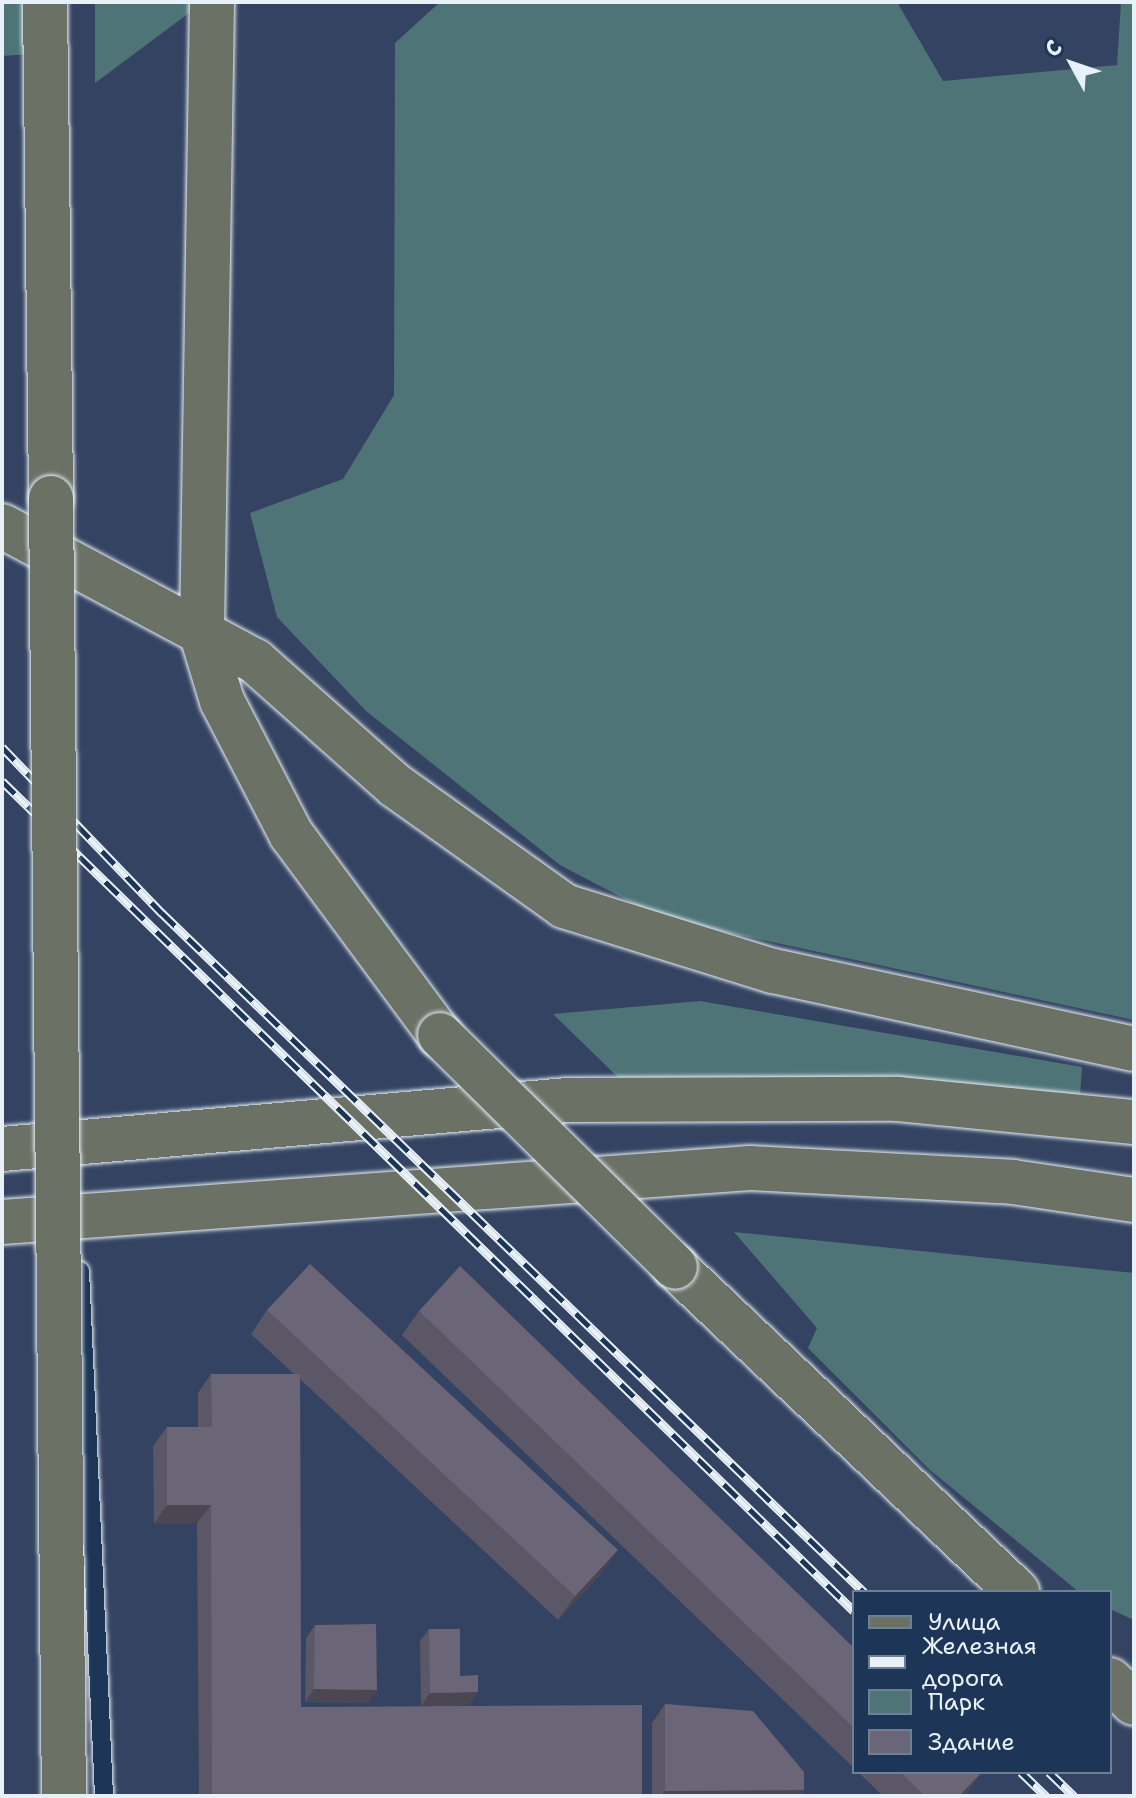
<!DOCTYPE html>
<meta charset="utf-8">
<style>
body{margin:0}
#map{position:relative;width:1136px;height:1798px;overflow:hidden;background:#344361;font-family:"Shantell Sans",sans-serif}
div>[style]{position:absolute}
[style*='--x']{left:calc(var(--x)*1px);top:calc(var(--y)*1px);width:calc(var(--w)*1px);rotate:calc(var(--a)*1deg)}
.green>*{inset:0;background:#4e7477}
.roads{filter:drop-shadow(0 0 2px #e8f1f8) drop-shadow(0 0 2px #e8f1f8)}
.lane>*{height:18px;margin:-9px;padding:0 9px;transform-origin:9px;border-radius:9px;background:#1d3557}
.primary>*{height:44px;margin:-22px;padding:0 22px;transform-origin:22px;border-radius:22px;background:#6b7165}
.rail>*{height:9px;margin-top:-4.5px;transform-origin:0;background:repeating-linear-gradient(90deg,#1d3557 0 18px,#e8f1f8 0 36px);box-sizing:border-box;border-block:2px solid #e8f1f8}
.bridges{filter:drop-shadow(0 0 2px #e8f1f8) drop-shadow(0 0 2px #e8f1f8)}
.primary-bridge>*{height:44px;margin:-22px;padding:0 22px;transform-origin:22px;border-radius:22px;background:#6b7165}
.wall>*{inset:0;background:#5b5766}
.shaded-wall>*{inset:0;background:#4a4753}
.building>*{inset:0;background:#6a6577}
span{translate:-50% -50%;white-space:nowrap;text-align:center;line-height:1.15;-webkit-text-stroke:6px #1d3557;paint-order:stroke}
.frame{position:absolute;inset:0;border:4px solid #e8f1f8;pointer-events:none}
.legend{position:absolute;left:852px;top:1590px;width:260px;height:184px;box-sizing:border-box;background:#1d3557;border:2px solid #6e8097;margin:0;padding:10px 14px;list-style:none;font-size:24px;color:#e8f1f8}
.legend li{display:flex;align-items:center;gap:16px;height:40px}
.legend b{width:40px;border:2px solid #6e8097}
.north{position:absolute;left:1032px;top:24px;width:80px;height:80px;-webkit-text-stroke:6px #1d3557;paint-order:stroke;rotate:310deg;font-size:22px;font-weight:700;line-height:32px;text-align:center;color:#e8f1f8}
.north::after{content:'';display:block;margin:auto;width:28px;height:36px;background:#e8f1f8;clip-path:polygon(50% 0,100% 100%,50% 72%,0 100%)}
</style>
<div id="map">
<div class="green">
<div style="clip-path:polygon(2px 2px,31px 2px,30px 54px,2px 56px)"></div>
<div style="clip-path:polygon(95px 2px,192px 2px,193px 10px,95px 83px)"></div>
<div style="clip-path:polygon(440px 2px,897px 2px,943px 81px,1117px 65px,1121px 2px,1134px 2px,1134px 1020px,661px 918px,560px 865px,366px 711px,277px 617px,250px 513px,343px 479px,394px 395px,395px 43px)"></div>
<div style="clip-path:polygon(700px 1001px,1082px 1067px,1079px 1109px,628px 1087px,553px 1014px)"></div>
<div style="clip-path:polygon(734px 1232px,1134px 1273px,1134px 1620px,1110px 1609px,1110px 1592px,1079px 1592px,930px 1470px,808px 1348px,817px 1328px)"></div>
</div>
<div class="roads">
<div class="lane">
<div style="--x:80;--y:1271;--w:526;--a:87.38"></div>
</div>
<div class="primary">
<div style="--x:45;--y:2;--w:496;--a:89.3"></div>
<div style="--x:212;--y:2;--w:633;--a:90.91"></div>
<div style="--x:202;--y:635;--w:69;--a:73.1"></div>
<div style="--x:222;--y:701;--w:150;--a:62.6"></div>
<div style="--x:291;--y:834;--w:250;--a:53.5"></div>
<div style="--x:2;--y:526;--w:287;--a:28.1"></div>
<div style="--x:255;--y:661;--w:188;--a:41.6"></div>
<div style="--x:396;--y:786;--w:206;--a:35.5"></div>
<div style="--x:564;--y:906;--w:219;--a:17.3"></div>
<div style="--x:773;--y:971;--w:369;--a:12.2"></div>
<div style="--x:2;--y:1149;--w:568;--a:-4.95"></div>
<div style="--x:568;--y:1100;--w:330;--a:-0.2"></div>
<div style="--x:898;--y:1099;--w:237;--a:5.6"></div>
<div style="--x:2;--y:1222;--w:750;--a:-4.13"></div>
<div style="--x:750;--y:1168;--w:263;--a:3"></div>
<div style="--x:1013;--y:1182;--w:122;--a:8.5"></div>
<div style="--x:675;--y:1267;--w:472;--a:43.5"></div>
<div style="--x:1110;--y:1680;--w:33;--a:44"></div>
</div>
</div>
<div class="rail">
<div style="--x:2;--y:747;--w:231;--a:46.1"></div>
<div style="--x:162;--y:913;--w:977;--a:44.05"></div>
<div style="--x:2;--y:781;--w:1189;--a:44.25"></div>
<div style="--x:1021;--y:1772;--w:35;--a:44"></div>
<div style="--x:1049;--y:1772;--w:35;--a:44"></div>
</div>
<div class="bridges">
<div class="primary-bridge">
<div style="--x:51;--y:498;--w:1298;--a:89.43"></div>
<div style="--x:440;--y:1035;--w:330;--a:44.6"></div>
</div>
</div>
<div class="wall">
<div style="clip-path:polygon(267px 1310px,601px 1574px,558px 1620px,300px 1379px,301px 1707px,642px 1795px,641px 1796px,199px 1796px,197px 1523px,154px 1524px,153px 1446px,167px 1427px,198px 1427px,198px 1393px,211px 1374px,294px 1374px,251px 1334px)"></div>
<div style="clip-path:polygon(419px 1311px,854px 1648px,854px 1768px,402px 1335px)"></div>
<div style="clip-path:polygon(315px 1625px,377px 1690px,368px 1703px,305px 1702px,306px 1638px)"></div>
<div style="clip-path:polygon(429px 1629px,460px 1676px,469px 1705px,421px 1706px,420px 1641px)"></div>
<div style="clip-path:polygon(665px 1704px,804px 1790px,800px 1796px,652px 1796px,652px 1723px)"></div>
<div style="clip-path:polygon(858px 1772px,982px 1772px,965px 1796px,883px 1796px)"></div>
</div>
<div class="shaded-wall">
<div style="clip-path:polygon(167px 1505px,211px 1505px,197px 1523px,154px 1524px)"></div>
<div style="clip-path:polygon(618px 1550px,601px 1574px,558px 1620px,575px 1596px)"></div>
<div style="clip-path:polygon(314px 1689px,377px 1690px,368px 1703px,305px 1702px)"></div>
<div style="clip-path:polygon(478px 1692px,469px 1705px,421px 1706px,430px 1693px)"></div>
<div style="clip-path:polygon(982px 1772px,965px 1796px,959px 1796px)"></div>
<div style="clip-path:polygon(804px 1790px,800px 1796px,661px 1796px,665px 1791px)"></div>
<div style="clip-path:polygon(642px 1795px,641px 1796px,459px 1796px)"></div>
</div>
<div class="building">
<div style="clip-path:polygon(310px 1264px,618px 1550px,575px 1596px,267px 1310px)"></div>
<div style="clip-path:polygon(460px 1266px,854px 1648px,854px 1728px,419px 1311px)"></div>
<div style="clip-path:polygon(211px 1374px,300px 1374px,301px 1707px,642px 1705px,642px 1795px,212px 1796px,211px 1505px,167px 1505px,167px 1427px,212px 1427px)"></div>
<div style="clip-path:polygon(376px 1624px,377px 1690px,314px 1689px,315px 1625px)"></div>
<div style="clip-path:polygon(429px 1629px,460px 1629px,460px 1676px,478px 1675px,478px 1692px,430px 1693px)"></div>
<div style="clip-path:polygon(665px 1704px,753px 1711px,804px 1772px,804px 1790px,665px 1791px)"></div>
<div style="clip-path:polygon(900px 1772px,982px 1772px,959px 1796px,925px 1796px)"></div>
</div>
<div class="frame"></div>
<ul class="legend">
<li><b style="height:10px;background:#6b7165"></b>Улица</li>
<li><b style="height:10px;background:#e8f1f8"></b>Железная дорога</li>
<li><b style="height:22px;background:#4e7477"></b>Парк</li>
<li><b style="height:22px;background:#6a6577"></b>Здание</li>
</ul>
<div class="north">С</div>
</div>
